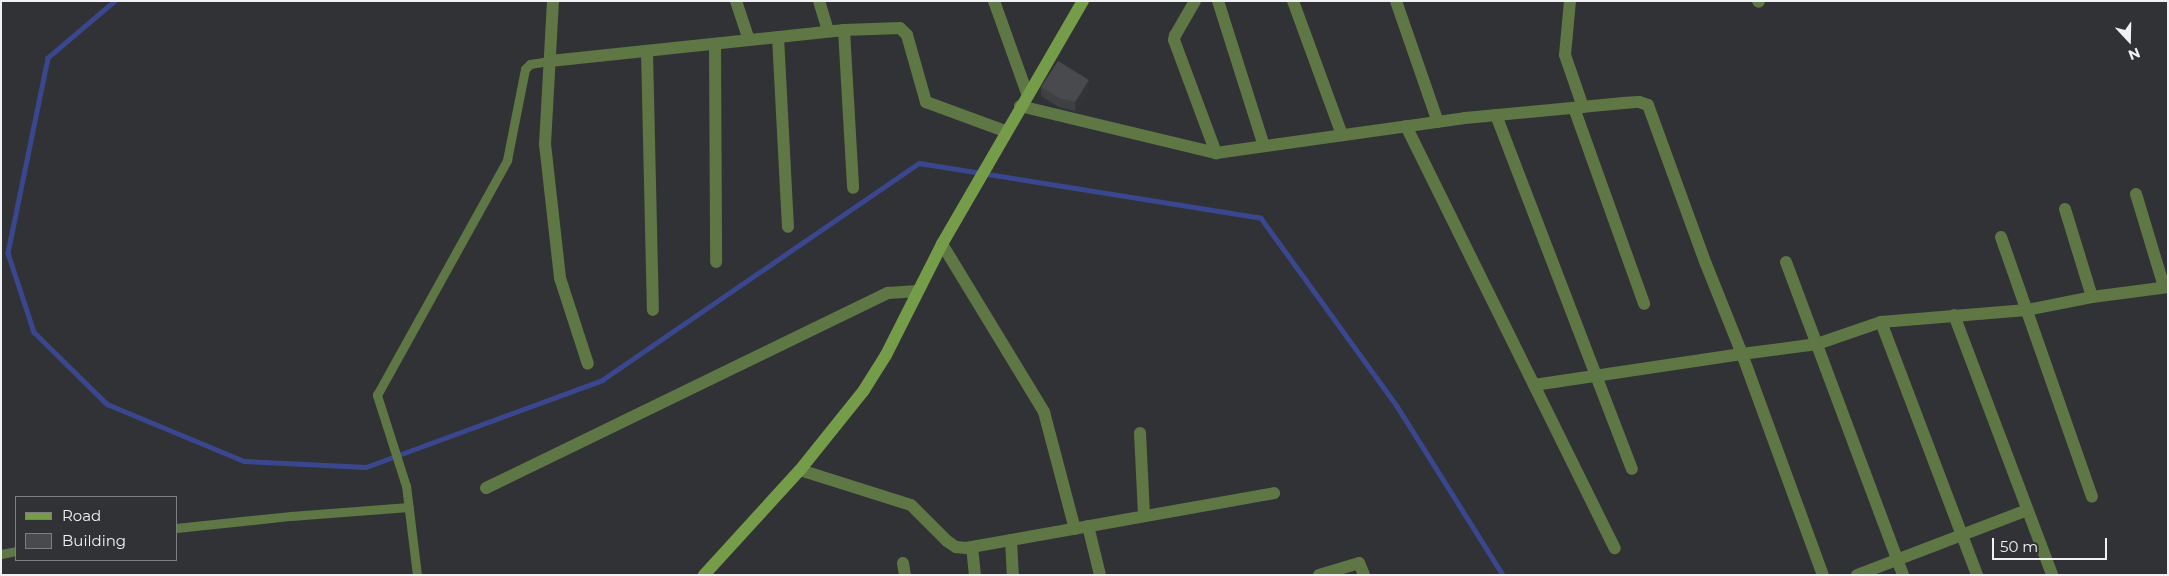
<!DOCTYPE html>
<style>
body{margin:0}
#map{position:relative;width:2169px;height:576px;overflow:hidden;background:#313235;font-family:Montserrat,sans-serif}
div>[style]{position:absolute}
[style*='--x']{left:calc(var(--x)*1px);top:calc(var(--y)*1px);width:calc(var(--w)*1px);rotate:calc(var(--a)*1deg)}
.stream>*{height:4.5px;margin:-2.25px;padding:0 2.25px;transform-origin:2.25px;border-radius:2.25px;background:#3a478f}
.lane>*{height:9px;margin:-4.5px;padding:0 4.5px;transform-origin:4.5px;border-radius:4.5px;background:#5e7744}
.street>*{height:12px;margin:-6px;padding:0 6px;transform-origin:6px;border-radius:6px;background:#5e7744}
.secondary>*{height:12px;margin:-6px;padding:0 6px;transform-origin:6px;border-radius:6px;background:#759d49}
.wall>*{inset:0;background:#3f4042}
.shaded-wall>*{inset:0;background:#333436}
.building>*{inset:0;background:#494a4d}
span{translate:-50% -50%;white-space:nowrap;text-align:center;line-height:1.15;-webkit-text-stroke:5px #313235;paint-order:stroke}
.frame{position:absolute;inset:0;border:2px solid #f0f1f3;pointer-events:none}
.legend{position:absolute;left:15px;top:496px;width:162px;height:65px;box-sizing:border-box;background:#313235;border:1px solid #7d7e81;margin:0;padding:6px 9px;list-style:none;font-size:15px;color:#f0f1f3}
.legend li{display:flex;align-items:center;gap:10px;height:25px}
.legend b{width:25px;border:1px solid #7d7e81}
.north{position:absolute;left:2104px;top:15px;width:50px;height:50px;-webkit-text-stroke:4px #313235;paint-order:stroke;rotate:159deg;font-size:14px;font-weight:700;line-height:20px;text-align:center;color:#f0f1f3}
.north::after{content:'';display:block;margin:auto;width:18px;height:22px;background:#f0f1f3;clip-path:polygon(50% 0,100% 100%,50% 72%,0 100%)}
.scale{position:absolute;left:1992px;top:538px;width:115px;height:22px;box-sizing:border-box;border:2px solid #f0f1f3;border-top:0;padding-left:6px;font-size:15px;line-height:18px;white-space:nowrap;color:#f0f1f3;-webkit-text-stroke:4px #313235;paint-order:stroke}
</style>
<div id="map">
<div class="stream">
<div style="--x:115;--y:1;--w:88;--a:139.6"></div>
<div style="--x:48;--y:58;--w:199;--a:101.6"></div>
<div style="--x:8;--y:253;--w:83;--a:71.8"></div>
<div style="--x:34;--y:332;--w:103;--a:44.6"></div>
<div style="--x:107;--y:404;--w:148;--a:22.6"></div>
<div style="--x:244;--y:461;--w:122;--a:2.8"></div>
<div style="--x:366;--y:467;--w:252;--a:-20.2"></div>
<div style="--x:602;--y:380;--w:384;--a:-34.4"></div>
<div style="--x:919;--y:163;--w:346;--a:9.1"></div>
<div style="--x:1261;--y:218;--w:232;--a:54.1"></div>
<div style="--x:1397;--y:406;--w:199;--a:57.9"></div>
</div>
<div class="lane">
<div style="--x:176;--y:528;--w:116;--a:-6"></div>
<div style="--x:291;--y:516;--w:118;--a:-4.4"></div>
<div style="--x:1;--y:554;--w:15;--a:-11"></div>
<div style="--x:417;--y:575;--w:90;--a:-97"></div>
<div style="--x:406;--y:486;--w:96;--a:-107.7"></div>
<div style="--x:377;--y:395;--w:269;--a:-61"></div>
<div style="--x:507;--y:160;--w:93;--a:-78.8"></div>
<div style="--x:525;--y:69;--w:7;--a:-45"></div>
<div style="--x:530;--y:64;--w:20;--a:-9"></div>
</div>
<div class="street">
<div style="--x:553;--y:1;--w:143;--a:93.2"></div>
<div style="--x:545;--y:144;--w:135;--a:83.6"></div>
<div style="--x:560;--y:278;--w:90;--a:72"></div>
<div style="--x:736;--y:1;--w:41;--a:71.6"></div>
<div style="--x:819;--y:1;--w:31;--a:73"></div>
<div style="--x:994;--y:1;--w:98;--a:70.3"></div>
<div style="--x:1195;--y:1;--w:39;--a:120"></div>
<div style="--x:1175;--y:35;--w:5;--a:101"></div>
<div style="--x:1174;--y:40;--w:121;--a:69.6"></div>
<div style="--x:1218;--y:1;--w:152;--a:72.4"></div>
<div style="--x:1293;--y:1;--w:143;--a:69.9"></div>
<div style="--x:1396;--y:1;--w:128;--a:70.9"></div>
<div style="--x:1570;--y:1;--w:54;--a:95.3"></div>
<div style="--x:1565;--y:55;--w:55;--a:70.9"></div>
<div style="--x:1758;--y:1;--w:1;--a:45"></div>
<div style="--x:844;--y:30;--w:158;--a:86.7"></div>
<div style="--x:778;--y:37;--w:190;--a:87"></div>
<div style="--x:715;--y:44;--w:218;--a:89.7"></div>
<div style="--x:647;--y:51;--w:259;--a:88.7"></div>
<div style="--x:550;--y:61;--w:296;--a:-6"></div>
<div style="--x:844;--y:30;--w:56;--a:-2"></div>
<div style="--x:900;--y:28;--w:10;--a:45"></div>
<div style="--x:907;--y:35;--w:70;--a:74.2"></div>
<div style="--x:926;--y:102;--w:84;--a:20.2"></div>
<div style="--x:1020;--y:106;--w:202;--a:13.5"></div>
<div style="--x:1216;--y:153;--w:251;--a:-8"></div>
<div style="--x:1465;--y:118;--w:159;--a:-5.4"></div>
<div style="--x:1623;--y:103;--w:16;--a:-4"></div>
<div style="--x:1639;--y:102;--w:9;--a:18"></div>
<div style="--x:1648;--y:105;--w:169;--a:70"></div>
<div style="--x:1706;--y:264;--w:97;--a:68.2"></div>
<div style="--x:1742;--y:354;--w:76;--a:-7.6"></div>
<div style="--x:1817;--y:344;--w:68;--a:-19"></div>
<div style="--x:1881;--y:322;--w:146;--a:-4.7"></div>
<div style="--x:2027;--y:310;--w:66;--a:-11.3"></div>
<div style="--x:2092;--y:297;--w:77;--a:-7.5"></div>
<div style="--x:1574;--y:108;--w:208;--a:70.3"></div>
<div style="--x:1496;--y:115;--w:379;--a:69"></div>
<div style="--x:1406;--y:126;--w:471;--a:63.7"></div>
<div style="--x:2136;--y:194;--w:97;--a:73.2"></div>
<div style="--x:2065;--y:209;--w:92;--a:72.9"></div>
<div style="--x:2001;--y:237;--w:275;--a:70.7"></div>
<div style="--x:942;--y:244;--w:197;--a:58.7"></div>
<div style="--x:1044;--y:412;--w:121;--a:75.2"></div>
<div style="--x:1786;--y:262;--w:334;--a:69.5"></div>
<div style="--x:1954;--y:315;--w:278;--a:69.3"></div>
<div style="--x:1881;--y:322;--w:271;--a:69.2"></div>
<div style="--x:1534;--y:385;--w:210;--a:-8.5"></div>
<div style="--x:1742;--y:354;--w:235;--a:69.9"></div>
<div style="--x:1140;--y:433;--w:83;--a:87.2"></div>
<div style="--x:800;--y:470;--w:116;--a:17.5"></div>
<div style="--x:911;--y:505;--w:51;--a:45"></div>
<div style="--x:947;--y:541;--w:11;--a:34"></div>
<div style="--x:956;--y:547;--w:10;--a:6"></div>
<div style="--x:966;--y:548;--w:313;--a:-10.1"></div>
<div style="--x:486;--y:488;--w:447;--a:-25.9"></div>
<div style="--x:888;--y:293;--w:30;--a:-4"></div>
<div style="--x:1088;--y:526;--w:50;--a:76.2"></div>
<div style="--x:1011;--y:540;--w:35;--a:87"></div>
<div style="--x:972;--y:547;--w:28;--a:84"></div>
<div style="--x:903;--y:563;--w:12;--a:81"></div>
<div style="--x:1319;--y:575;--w:42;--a:-16.7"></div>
<div style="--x:1359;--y:563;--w:13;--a:67"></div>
<div style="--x:1857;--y:575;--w:182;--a:-20.9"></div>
</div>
<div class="secondary">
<div style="--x:704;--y:575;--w:142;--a:-47.6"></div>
<div style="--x:800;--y:470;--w:102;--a:-51.3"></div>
<div style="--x:864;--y:390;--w:41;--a:-57.8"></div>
<div style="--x:886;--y:355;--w:124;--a:-63.2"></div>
<div style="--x:942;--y:244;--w:281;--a:-59.9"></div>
</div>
<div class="wall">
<div style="clip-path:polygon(1041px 87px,1089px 89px,1075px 111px,1059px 107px,1041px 96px)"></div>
</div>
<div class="shaded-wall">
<div style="clip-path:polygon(1089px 80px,1089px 89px,1075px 111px,1075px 102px)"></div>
</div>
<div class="building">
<div style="clip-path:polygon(1058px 61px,1089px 80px,1075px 102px,1059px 98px,1041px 87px)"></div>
</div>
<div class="frame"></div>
<ul class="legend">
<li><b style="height:6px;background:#759d49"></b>Road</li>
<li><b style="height:14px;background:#494a4d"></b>Building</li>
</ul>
<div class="north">N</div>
<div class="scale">50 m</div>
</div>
